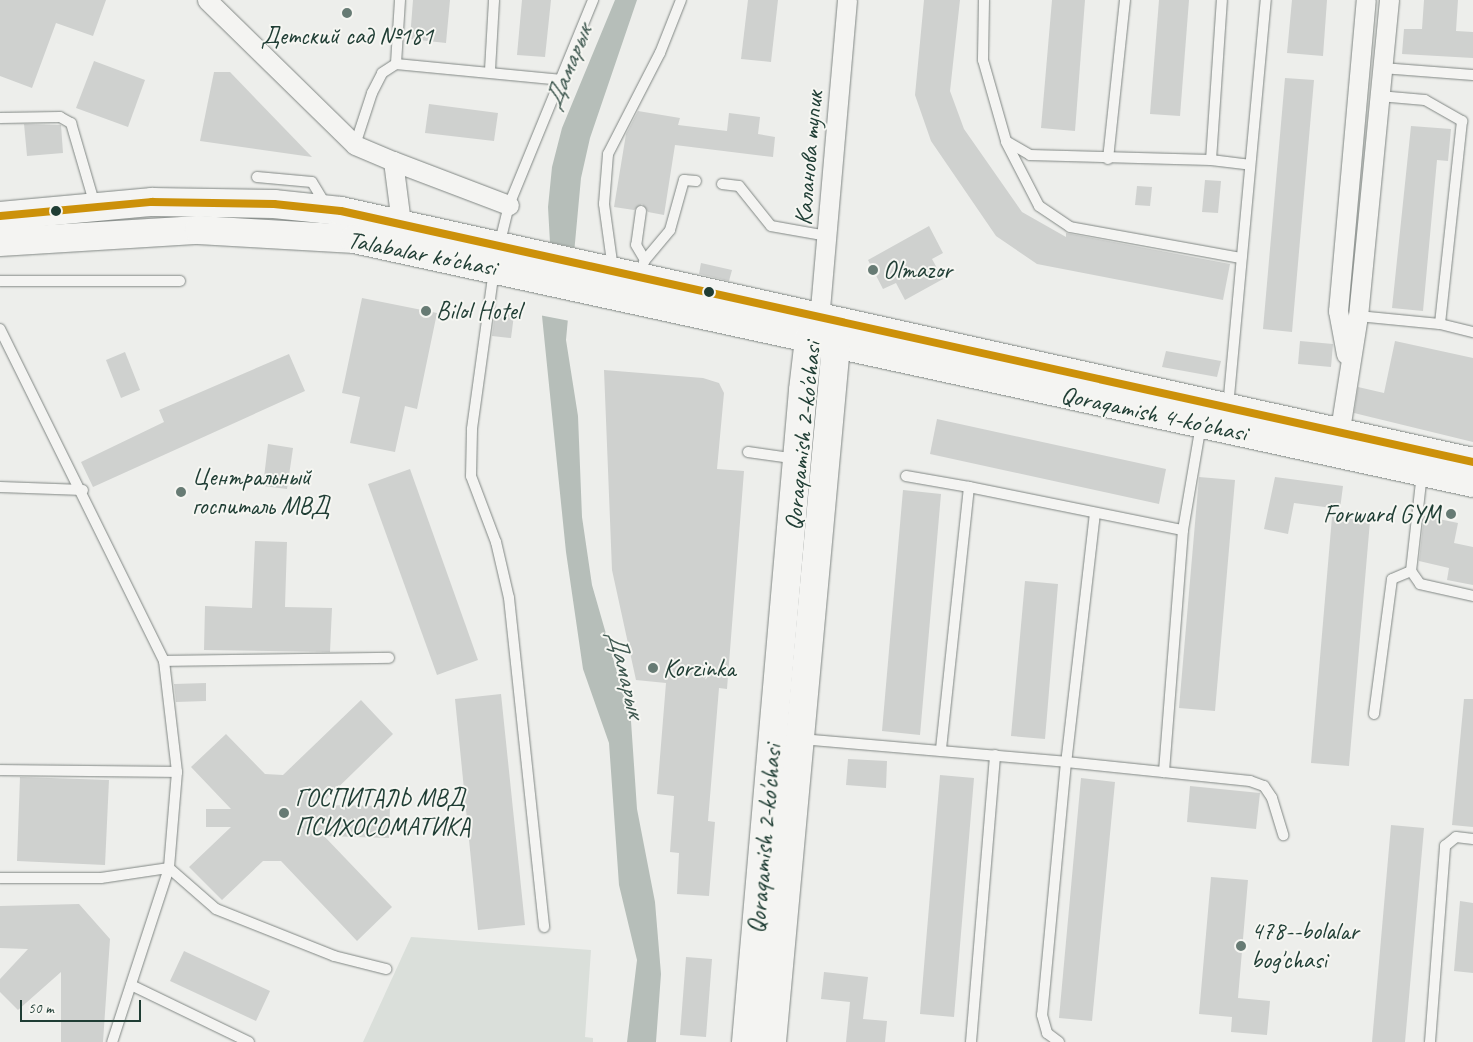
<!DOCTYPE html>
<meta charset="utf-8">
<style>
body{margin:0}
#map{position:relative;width:1473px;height:1042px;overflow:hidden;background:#edeeeb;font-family:Caveat,sans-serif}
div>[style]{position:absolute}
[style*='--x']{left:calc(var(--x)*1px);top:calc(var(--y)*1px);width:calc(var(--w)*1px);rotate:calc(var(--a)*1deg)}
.green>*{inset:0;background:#dadfda}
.water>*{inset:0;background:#b6beb9}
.pier>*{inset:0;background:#edeeeb}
.building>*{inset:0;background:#cfd1cf}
.roads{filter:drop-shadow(0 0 1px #818784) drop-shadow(0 0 1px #818784)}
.service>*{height:10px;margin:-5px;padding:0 5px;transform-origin:5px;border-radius:5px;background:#f4f4f2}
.minor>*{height:19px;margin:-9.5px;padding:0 9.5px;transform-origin:9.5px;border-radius:9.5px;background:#f4f4f2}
.secondary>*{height:28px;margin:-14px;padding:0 14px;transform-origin:14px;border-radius:14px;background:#f4f4f2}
.bus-1>*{height:8px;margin:-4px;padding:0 4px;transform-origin:4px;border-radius:4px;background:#cc910a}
.dots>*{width:14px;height:14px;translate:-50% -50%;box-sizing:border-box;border:2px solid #f6f6f2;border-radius:50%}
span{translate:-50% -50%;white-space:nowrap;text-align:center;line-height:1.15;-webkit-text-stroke:4px #f6f6f2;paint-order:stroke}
.poi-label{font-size:25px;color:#1f3d34}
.left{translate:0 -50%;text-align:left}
.right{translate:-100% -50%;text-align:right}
.street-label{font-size:25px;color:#1f3d34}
.water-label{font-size:26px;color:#3f5850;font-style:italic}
.scale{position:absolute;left:20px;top:1000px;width:121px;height:22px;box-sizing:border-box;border:2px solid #1f3d34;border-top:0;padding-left:6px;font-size:15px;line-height:18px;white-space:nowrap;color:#1f3d34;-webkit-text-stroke:4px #f6f6f2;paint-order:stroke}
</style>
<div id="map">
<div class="green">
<div style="clip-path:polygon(411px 937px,591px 950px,585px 1037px,593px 1038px,593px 1042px,363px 1042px)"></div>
</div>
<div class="water">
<div style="clip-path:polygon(615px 0,637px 0,590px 138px,581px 178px,566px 340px,578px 416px,582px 517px,592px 585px,631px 721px,637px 809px,655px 902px,661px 974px,656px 1042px,627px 1042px,637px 960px,619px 885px,609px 743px,583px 669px,566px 552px,542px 316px,550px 243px,548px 207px,552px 167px,562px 128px)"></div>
</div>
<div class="pier">
<div style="clip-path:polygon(548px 242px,578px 248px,570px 321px,539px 315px)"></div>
</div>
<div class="building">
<div style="clip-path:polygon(0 0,106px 0,93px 36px,56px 23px,32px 88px,0 76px)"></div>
<div style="clip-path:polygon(413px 0,450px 0,446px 43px,410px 39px)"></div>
<div style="clip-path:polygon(522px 0,551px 0,545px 57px,517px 55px)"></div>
<div style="clip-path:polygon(748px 0,778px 0,771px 62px,741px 59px)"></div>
<div style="clip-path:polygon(924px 0,960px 0,950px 91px,964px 129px,1022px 212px,1066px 237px,1066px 233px,1230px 264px,1223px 300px,1037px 264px,996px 236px,931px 141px,915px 95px)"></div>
<div style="clip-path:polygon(1052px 0,1085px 0,1075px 131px,1041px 128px)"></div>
<div style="clip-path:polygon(1159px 0,1189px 0,1180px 116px,1150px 114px)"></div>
<div style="clip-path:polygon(1292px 0,1327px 0,1323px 56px,1287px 53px)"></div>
<div style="clip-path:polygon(1424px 0,1458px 0,1456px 31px,1473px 32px,1473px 58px,1402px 54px,1404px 29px,1422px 29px)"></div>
<div style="clip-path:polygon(94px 61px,145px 80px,128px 127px,76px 108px)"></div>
<div style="clip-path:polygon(214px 72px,230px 72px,312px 157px,200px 141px)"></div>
<div style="clip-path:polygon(1285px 78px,1314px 80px,1292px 332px,1263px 329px)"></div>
<div style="clip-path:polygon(429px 104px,498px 113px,494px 141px,425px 133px)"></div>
<div style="clip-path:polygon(638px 111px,680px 118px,678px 125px,727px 131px,729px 113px,760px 117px,758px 134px,775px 137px,773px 157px,675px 145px,664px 215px,648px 212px,642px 204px,634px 210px,614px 207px,626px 134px)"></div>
<div style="clip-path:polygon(24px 124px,61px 125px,63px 153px,27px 156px)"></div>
<div style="clip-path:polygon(1411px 126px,1451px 129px,1448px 161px,1437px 160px,1423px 311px,1392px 308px)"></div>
<div style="clip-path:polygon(1205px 180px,1221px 181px,1218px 213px,1202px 212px)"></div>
<div style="clip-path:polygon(1137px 186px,1152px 187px,1150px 206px,1135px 205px)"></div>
<div style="clip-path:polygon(929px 226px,943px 253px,932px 259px,943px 279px,905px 300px,896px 283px,883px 289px,868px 260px)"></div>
<div style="clip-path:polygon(701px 263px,732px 270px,729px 281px,699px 274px)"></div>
<div style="clip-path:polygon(362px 298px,437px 313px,417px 409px,405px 406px,395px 452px,350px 443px,360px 397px,342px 393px)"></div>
<div style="clip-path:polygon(495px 313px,514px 315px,511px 338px,492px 336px)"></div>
<div style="clip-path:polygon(1300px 341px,1333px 344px,1331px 367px,1298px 364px)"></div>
<div style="clip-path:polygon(1395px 341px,1473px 358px,1473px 442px,1354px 413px,1358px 387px,1384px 393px)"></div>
<div style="clip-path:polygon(1166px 351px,1221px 361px,1217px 377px,1162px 367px)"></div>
<div style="clip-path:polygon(125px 352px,140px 390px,121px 398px,106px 360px)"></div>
<div style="clip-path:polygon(289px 354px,305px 391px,93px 487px,81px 462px,164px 422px,159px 410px)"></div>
<div style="clip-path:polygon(604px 370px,703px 378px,719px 383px,724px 393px,717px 469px,744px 471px,727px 689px,719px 688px,708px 821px,715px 822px,709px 896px,677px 894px,679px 853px,670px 852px,674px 796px,657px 794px,666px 683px,636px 680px,612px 570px)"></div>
<div style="clip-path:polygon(937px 419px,1166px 469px,1159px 504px,930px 454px)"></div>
<div style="clip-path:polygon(268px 444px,293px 448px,287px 489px,263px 486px)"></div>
<div style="clip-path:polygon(410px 469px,478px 660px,437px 675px,368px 484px)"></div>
<div style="clip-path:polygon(1199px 477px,1235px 480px,1215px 711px,1179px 708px)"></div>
<div style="clip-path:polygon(1275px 477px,1343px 486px,1340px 509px,1294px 503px,1288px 534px,1264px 529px)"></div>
<div style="clip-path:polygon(903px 490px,941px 494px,920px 735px,882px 731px)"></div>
<div style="clip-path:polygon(1424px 516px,1458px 523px,1454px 543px,1473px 547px,1473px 585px,1447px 580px,1449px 568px,1419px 561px)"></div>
<div style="clip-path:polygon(1332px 517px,1370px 521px,1349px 766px,1311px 763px)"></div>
<div style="clip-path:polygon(255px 541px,287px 542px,285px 607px,332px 608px,330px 652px,204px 650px,205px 606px,252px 608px)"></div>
<div style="clip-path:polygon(1025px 581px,1058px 584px,1045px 739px,1011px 736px)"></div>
<div style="clip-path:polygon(206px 683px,206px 701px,176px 702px,174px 684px)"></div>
<div style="clip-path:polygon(501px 694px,525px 925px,478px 930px,455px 699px)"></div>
<div style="clip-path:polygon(1464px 699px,1473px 699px,1473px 827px,1452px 825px)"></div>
<div style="clip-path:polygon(361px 700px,393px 734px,320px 805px,390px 806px,389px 838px,324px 836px,392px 907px,357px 941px,281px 861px,263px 861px,222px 900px,189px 867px,231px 827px,206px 827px,206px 809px,231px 809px,191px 767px,226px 734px,265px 774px,283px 775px)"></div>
<div style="clip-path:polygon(848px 759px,887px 761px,886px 788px,846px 785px)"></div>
<div style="clip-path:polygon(940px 775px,974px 778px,954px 1017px,920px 1014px)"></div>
<div style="clip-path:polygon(20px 777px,109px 780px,105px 865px,17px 861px)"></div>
<div style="clip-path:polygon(1081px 778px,1115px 782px,1092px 1021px,1059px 1018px)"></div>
<div style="clip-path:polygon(1190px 786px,1260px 793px,1256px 829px,1187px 822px)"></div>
<div style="clip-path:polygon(1391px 825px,1424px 828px,1405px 1042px,1372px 1042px)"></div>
<div style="clip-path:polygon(1211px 877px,1248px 880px,1238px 998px,1270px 1001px,1267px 1035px,1231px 1032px,1232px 1017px,1199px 1014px)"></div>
<div style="clip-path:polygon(1460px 901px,1473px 903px,1473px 973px,1454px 971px)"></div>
<div style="clip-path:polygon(79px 904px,110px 939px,103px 1042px,61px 1042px,61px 972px,18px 1010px,0 992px,0 979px,28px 949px,0 948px,0 906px)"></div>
<div style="clip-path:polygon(184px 951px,270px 991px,256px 1021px,170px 981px)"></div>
<div style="clip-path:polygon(686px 957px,712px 959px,706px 1037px,680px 1035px)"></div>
<div style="clip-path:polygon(824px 972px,868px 977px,863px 1019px,887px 1021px,885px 1042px,846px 1042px,850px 1002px,821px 999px)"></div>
</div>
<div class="roads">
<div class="service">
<div style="--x:400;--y:0;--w:64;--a:93.6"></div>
<div style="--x:396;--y:64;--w:167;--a:5.5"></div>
<div style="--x:984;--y:0;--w:60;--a:91"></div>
<div style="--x:983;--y:60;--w:84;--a:74.1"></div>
<div style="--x:1006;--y:141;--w:28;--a:30"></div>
<div style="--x:1030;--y:155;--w:181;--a:1.6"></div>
<div style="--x:1211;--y:160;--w:38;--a:7"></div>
<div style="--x:1382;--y:68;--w:91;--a:4.4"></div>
<div style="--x:490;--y:70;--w:70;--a:-86.7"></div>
<div style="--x:1379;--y:96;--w:46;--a:5"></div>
<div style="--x:1425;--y:100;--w:43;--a:29.6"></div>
<div style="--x:1462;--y:121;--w:204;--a:96.2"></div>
<div style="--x:0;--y:118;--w:60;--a:-1"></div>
<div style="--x:60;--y:117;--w:13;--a:29"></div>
<div style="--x:71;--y:123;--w:85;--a:73.7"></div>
<div style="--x:1006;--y:142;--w:72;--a:62.7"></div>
<div style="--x:1039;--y:206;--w:37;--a:34"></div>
<div style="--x:1070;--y:227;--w:174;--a:10.3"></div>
<div style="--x:355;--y:145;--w:55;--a:-71.9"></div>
<div style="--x:372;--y:93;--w:22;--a:-63"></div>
<div style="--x:382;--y:73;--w:17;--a:-33"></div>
<div style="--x:1108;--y:159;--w:160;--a:-83.9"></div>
<div style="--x:1211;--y:160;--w:160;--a:-86.1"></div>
<div style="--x:257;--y:177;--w:55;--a:5.2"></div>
<div style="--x:312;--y:182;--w:29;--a:59"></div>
<div style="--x:722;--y:184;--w:17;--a:7"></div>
<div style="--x:739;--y:186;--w:51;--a:51.3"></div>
<div style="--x:771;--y:226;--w:58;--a:10"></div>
<div style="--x:641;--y:211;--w:34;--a:98"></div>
<div style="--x:636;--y:245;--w:17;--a:59"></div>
<div style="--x:499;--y:246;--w:42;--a:-76.3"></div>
<div style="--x:509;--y:205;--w:222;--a:-67.7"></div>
<div style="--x:613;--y:269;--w:66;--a:-97.9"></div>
<div style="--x:604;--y:204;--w:50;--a:-85.4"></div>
<div style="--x:608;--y:154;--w:114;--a:-62.8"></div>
<div style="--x:660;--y:53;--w:57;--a:-68.4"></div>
<div style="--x:494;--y:270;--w:161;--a:97.9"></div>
<div style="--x:472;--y:429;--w:47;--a:91.2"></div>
<div style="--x:471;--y:476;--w:71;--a:69.3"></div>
<div style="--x:496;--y:542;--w:57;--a:76.9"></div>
<div style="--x:509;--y:598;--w:331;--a:83.9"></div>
<div style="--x:638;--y:277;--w:18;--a:-68"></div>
<div style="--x:645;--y:260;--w:39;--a:-50"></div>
<div style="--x:670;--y:230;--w:52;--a:-74.4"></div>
<div style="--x:684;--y:180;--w:12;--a:5"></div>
<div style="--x:0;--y:281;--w:180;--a:0"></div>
<div style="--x:1358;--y:316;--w:82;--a:5.6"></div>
<div style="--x:1440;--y:324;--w:34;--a:14"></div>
<div style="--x:0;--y:329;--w:370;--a:63.7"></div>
<div style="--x:164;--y:661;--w:112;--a:83.3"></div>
<div style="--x:177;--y:772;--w:96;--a:94.8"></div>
<div style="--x:169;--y:868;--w:183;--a:108.1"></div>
<div style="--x:1228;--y:407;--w:409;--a:-84.7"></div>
<div style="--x:748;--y:452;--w:49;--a:8.1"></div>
<div style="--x:1422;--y:473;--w:99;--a:96.4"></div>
<div style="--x:1411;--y:571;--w:16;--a:55"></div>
<div style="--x:1420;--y:584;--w:54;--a:12.8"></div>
<div style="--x:906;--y:476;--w:64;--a:9.9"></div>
<div style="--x:969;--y:487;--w:265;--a:96.1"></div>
<div style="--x:0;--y:487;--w:83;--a:2.1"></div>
<div style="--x:969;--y:487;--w:218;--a:11.4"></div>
<div style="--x:1183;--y:530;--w:243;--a:94.5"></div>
<div style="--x:1095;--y:513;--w:251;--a:96.6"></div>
<div style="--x:1066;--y:762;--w:185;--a:5.9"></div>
<div style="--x:1250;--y:781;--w:15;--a:20"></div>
<div style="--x:1264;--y:786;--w:14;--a:56"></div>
<div style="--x:1272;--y:798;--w:39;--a:73"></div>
<div style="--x:1183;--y:530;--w:107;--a:-80.3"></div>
<div style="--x:164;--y:661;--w:225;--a:-0.8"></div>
<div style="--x:1374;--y:714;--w:136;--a:-82.4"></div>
<div style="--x:1392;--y:579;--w:21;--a:-23"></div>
<div style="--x:800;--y:739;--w:267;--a:4.9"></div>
<div style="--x:1066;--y:762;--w:254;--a:95.4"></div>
<div style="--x:1042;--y:1015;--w:19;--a:74"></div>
<div style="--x:1047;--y:1033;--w:15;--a:37"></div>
<div style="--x:0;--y:770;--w:177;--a:0.6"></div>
<div style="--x:0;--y:878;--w:101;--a:0"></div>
<div style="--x:101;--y:878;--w:69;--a:-8.4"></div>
<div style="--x:169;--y:868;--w:62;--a:41.1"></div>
<div style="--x:216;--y:909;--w:127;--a:21.7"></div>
<div style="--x:334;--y:956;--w:54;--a:14"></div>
<div style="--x:131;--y:985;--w:131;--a:25.8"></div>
<div style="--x:971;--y:1042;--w:288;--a:-85.2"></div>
<div style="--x:1430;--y:1042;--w:197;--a:-85.6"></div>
<div style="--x:1445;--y:846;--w:14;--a:-39"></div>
<div style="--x:1456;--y:837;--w:17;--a:7"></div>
</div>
<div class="minor">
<div style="--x:207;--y:0;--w:207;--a:44.4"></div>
<div style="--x:355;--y:145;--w:41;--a:22.8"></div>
<div style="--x:393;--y:161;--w:63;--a:82.6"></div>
<div style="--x:393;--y:161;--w:124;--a:20.8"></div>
<div style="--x:819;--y:320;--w:321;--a:-85"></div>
<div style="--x:1346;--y:354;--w:44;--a:-100.5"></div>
<div style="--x:1338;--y:311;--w:312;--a:-84.9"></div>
<div style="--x:1338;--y:442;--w:128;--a:-81"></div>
<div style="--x:1358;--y:316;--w:318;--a:-84.4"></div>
</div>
<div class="secondary">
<div style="--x:0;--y:216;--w:153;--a:-5.3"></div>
<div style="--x:152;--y:202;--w:122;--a:0.9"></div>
<div style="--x:274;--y:204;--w:67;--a:6"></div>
<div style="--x:341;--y:211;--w:1159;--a:12.5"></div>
<div style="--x:0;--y:242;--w:199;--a:-3.5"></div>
<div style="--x:199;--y:230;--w:155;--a:3.3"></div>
<div style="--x:354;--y:239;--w:1145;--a:12.3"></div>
<div style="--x:746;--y:1042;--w:654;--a:-85"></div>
<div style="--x:803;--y:390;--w:51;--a:-83.3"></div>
<div style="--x:809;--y:339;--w:18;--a:-61"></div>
<div style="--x:772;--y:1042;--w:700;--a:-84.75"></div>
<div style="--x:836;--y:345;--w:19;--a:-122"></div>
</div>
</div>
<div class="bus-1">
<div style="--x:0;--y:216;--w:153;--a:-5.3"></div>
<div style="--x:152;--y:202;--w:122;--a:0.9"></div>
<div style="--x:274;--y:204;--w:67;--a:6"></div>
<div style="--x:341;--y:211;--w:1159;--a:12.5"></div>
</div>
<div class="dots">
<div style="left:347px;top:13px;background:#677b74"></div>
<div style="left:56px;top:211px;background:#1f3d34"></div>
<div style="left:873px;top:270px;background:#677b74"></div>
<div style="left:709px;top:292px;background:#1f3d34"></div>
<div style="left:426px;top:311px;background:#677b74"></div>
<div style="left:181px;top:492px;background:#677b74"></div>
<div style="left:1451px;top:514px;background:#677b74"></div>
<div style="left:653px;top:668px;background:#677b74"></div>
<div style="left:284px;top:813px;background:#677b74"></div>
<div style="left:1241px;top:946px;background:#677b74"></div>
</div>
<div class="poi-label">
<span style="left:347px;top:36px">Детский сад №181</span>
<span class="left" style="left:883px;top:270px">Olmazor</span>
<span class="left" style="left:436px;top:311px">Bilol Hotel</span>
<span class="left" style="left:192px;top:492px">Центральный<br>госпиталь МВД</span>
<span class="right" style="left:1441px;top:514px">Forward GYM</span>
<span class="left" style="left:663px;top:668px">Korzinka</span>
<span class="left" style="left:295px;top:813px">ГОСПИТАЛЬ МВД<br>ПСИХОСОМАТИКА</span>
<span class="left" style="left:1251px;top:946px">478--bolalar<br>bog'chasi</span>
</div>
<div class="street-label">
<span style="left:809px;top:158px;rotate:-85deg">Каланова тупик</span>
<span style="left:422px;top:254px;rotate:11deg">Talabalar ko'chasi</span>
<span style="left:1154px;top:414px;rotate:12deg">Qoraqamish 4-ko'chasi</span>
<span style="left:803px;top:436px;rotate:-84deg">Qoraqamish 2-ko'chasi</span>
<span style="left:765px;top:839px;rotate:-85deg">Qoraqamish 2-ko'chasi</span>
</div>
<div class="water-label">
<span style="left:568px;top:67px;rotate:-68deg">Дамарык</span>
<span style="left:626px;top:674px;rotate:76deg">Дамарык</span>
</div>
<div class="scale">50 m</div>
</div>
